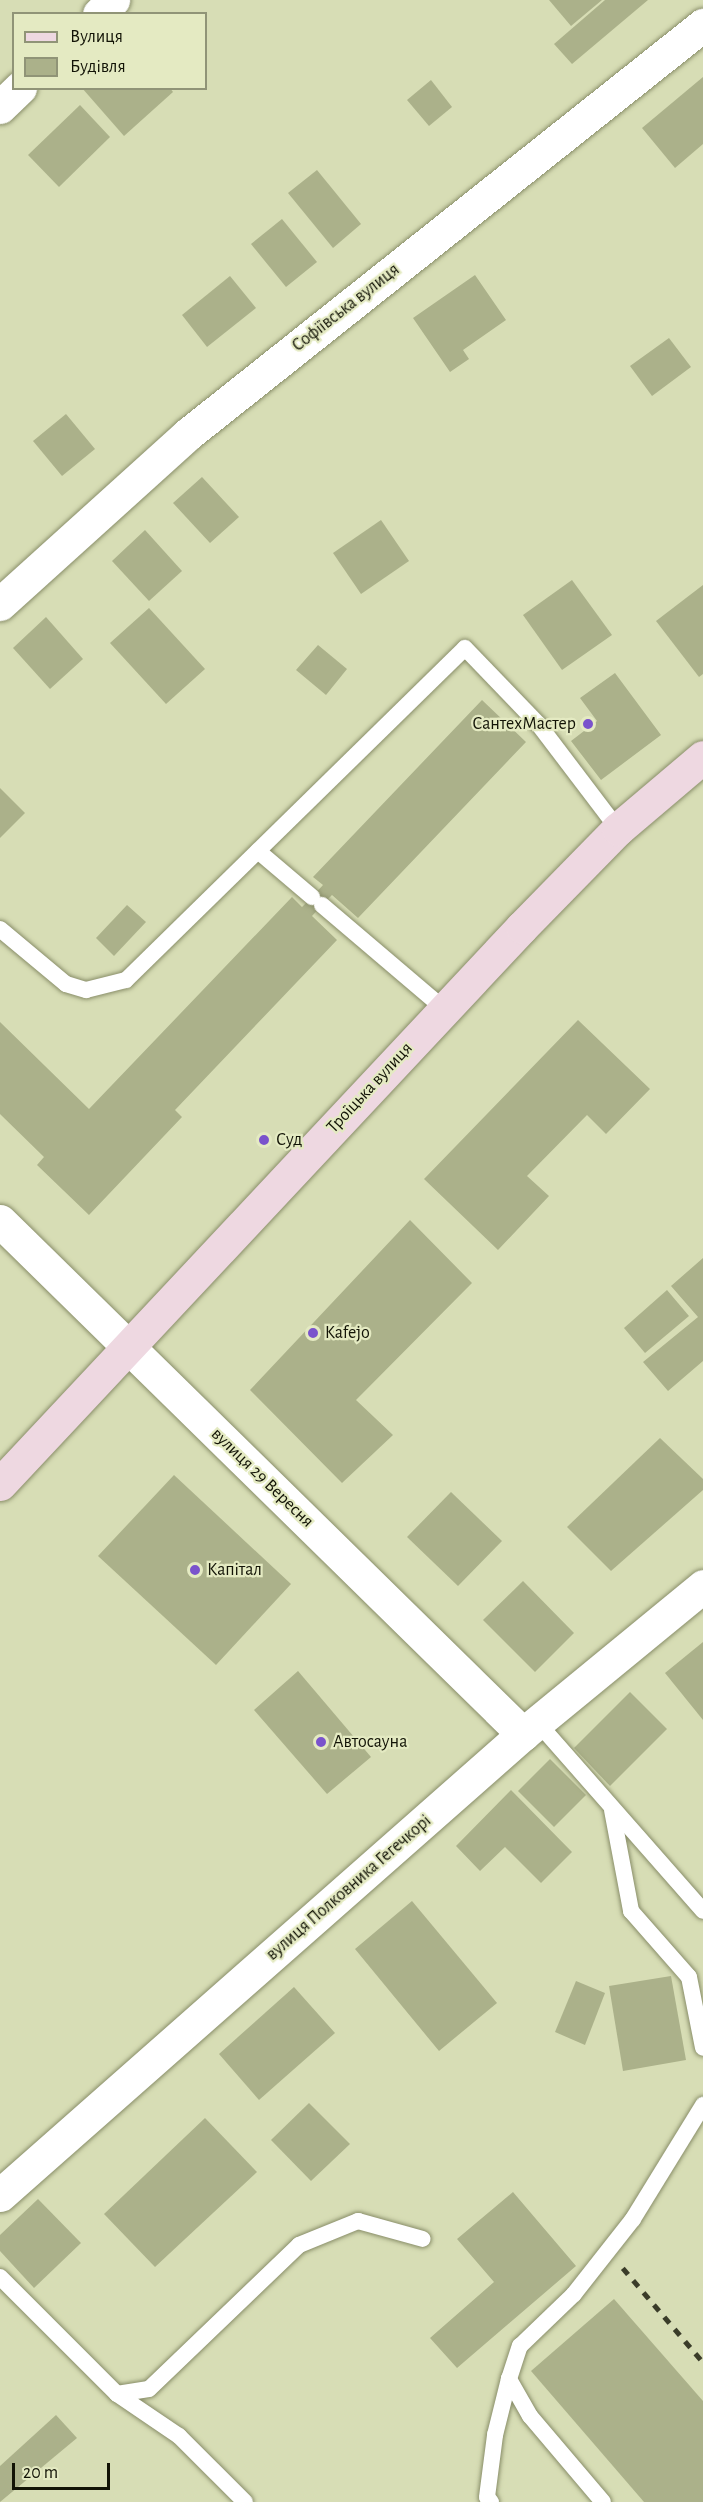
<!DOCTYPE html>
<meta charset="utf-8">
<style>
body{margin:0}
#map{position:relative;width:703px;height:2502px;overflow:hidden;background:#d7ddb5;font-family:"Alegreya Sans",sans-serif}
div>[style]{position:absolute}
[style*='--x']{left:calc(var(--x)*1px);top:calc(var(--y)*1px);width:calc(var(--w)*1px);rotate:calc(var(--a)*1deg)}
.building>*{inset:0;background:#abb18a}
.roads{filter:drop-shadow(0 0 2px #898e69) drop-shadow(0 0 2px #898e69)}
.service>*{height:16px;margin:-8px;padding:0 8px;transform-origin:8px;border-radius:8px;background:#fff}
.minor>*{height:33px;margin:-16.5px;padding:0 16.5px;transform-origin:16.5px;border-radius:16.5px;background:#fff}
.secondary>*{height:33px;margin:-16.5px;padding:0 16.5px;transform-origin:16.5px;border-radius:16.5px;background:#eed8e1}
.rail>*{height:4.5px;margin-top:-2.25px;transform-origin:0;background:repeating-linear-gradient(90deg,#3a3c29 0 8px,transparent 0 16px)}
.dots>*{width:16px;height:16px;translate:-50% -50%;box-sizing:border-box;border:3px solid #e4eac2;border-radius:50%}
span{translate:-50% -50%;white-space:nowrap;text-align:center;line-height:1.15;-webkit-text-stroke:4.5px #e4eac2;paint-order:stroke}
.street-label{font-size:18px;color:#121306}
.poi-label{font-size:18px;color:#121306}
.right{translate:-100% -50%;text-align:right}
.left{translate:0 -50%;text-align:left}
.legend{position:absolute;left:12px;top:12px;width:195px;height:78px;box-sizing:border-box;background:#e4eac2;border:2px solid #909477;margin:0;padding:8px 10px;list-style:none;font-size:18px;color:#121306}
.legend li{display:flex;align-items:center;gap:12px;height:30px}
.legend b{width:30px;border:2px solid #909477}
.scale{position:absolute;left:12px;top:2463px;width:98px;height:27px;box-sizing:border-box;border:3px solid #121306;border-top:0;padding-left:8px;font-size:18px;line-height:21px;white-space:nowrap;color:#121306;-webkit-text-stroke:4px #e4eac2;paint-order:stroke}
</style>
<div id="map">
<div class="building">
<div style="clip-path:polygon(549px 0,602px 0,571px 26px)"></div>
<div style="clip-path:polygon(605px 0,648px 0,572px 64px,554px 44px)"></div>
<div style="clip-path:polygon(703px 77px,703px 144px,675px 168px,642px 128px)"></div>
<div style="clip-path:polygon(431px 80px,452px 107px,429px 126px,407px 100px)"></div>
<div style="clip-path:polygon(82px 88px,170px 88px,173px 92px,124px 136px)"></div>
<div style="clip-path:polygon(80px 105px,110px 137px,59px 187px,28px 155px)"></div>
<div style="clip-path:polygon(317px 170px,361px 224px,333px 248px,288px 193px)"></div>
<div style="clip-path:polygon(282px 219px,317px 262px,286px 287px,251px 244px)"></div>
<div style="clip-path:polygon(475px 275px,506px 320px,463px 350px,469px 359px,450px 372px,413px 318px)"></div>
<div style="clip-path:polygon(230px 276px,256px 308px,207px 347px,182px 315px)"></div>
<div style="clip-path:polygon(669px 338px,691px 367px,652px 396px,630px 366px)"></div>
<div style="clip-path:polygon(66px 414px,95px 449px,62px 476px,33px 441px)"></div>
<div style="clip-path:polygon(202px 477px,239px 517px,210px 543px,173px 503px)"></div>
<div style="clip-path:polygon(381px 520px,409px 561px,361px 594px,333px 553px)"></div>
<div style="clip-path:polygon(145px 530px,182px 571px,149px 601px,112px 561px)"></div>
<div style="clip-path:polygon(572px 580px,612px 635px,562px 670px,523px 615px)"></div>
<div style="clip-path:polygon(703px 585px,703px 674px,699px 677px,656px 621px)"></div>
<div style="clip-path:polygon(149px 608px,205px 669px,166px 704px,110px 643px)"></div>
<div style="clip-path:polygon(46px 617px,83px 659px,50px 689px,13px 648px)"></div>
<div style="clip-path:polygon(318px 645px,347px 669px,326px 695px,296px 670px)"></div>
<div style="clip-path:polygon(615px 673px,661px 735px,601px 780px,571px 741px,597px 721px,580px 698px)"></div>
<div style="clip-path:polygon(482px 700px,526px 742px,358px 918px,332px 895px,322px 905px,312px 916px,337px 940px,175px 1110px,182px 1117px,89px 1215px,37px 1165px,44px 1157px,0 1114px,0 1022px,89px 1109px,292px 897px,302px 907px,312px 897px,323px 885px,313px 877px)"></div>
<div style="clip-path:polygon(0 788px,25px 813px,0 838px)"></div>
<div style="clip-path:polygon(127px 905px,146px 922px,114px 956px,96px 938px)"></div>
<div style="clip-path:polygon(578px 1020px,650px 1089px,606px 1134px,587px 1115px,527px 1176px,549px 1196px,498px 1250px,424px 1179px)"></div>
<div style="clip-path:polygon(410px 1220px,472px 1283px,356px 1400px,393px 1435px,342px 1483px,250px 1390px)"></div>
<div style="clip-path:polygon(703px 1258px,703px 1361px,668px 1391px,643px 1362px,698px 1317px,671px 1286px)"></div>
<div style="clip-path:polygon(667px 1290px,689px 1316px,645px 1353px,624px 1328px)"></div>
<div style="clip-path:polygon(660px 1438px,703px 1479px,703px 1490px,611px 1571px,567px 1527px)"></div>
<div style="clip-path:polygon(174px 1475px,291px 1584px,216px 1665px,98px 1556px)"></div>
<div style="clip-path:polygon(451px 1492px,502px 1541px,458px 1586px,407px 1537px)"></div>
<div style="clip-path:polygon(523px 1581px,574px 1633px,535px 1672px,483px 1620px)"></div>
<div style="clip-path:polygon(703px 1642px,703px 1720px,665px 1673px)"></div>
<div style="clip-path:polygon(298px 1671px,371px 1757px,327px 1794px,254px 1710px)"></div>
<div style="clip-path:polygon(630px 1692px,667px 1729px,610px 1786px,574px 1748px)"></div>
<div style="clip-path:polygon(550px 1759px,586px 1795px,554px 1827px,518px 1791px)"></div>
<div style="clip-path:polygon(511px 1790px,572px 1852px,541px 1883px,505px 1847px,480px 1871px,456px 1846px)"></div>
<div style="clip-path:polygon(412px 1901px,497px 2003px,439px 2051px,355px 1949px)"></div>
<div style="clip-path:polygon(671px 1976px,686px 2060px,623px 2071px,609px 1986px)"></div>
<div style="clip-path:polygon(576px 1981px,605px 1993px,585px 2045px,555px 2032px)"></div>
<div style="clip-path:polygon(294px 1987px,335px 2033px,259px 2100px,219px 2054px)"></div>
<div style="clip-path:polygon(309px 2103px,350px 2144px,311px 2181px,271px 2140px)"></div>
<div style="clip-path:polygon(205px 2118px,257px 2172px,155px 2267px,104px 2214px)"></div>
<div style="clip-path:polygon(513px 2192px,576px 2266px,457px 2368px,430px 2338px,494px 2282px,457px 2239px)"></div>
<div style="clip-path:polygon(38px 2199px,81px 2243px,34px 2288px,0 2251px,0 2235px)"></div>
<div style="clip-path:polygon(614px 2299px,703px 2401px,703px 2502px,644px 2502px,531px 2371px)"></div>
<div style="clip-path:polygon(56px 2415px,77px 2438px,0 2502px,0 2466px)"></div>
</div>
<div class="roads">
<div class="service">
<div style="--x:258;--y:851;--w:71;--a:40.4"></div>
<div style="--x:322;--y:905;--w:160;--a:40.4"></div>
<div style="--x:0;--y:929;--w:86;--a:39.8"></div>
<div style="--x:66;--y:984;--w:21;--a:17"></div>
<div style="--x:86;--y:990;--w:41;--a:-14"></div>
<div style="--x:126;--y:980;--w:474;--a:-44.4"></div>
<div style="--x:465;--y:648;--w:107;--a:46.1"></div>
<div style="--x:539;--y:725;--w:131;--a:52.8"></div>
<div style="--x:538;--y:1723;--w:250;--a:48.7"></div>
<div style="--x:612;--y:1810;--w:103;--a:79.3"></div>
<div style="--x:631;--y:1911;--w:88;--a:48.7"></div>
<div style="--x:689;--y:1977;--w:72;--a:78.8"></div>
<div style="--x:0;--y:2277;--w:165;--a:45"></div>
<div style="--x:117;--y:2394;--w:32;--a:-9"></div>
<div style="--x:149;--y:2389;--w:208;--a:-43.8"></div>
<div style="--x:299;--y:2245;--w:64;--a:-22.1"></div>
<div style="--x:358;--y:2221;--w:67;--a:15.5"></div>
<div style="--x:117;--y:2394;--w:75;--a:34.1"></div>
<div style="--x:179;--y:2436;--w:93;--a:45"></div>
<div style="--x:491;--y:2502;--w:6;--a:-129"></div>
<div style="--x:487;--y:2497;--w:63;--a:-82.6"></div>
<div style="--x:495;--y:2435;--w:58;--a:-76"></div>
<div style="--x:603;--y:2502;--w:113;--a:-130.3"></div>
<div style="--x:530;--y:2416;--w:43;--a:-119.6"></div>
<div style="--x:509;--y:2379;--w:35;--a:-72"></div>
<div style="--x:520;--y:2346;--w:75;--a:-43.9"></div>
<div style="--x:574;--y:2294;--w:95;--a:-51.8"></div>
<div style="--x:633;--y:2219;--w:134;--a:-58.4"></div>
</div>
<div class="minor">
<div style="--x:99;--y:14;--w:20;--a:-45"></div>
<div style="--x:0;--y:107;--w:28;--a:-44"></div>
<div style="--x:0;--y:604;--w:253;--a:-42.1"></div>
<div style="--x:188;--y:434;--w:658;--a:-38.46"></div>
<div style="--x:0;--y:1221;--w:733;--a:44.45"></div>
<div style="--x:0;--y:2195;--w:697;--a:-41.39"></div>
<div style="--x:523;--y:1734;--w:233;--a:-39.4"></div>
</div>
<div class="secondary">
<div style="--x:0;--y:1484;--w:763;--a:-46.86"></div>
<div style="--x:522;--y:927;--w:137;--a:-45.6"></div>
<div style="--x:618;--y:829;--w:111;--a:-40.3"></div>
</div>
</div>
<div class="rail">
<div style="--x:623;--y:2268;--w:123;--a:49.6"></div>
</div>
<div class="dots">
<div style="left:588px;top:724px;background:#7a53cc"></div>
<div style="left:264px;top:1140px;background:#7a53cc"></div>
<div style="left:313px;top:1333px;background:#7a53cc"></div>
<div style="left:195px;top:1570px;background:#7a53cc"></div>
<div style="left:321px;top:1742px;background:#7a53cc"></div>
</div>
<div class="street-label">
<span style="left:346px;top:308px;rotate:-38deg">Софіївська вулиця</span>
<span style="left:370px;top:1088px;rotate:-47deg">Троїцька вулиця</span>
<span style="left:262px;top:1478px;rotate:44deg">вулиця 29 Вересня</span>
<span style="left:349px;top:1888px;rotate:-41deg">вулиця Полковника Гегечкорі</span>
</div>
<div class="poi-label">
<span class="right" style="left:576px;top:724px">СантехМастер</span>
<span class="left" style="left:276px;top:1140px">Суд</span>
<span class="left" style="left:325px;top:1333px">Kafejo</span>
<span class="left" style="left:207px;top:1570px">Капітал</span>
<span class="left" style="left:333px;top:1742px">Автосауна</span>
</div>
<ul class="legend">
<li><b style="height:8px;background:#eed8e1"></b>Вулиця</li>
<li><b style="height:16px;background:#abb18a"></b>Будівля</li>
</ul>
<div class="scale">20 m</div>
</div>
